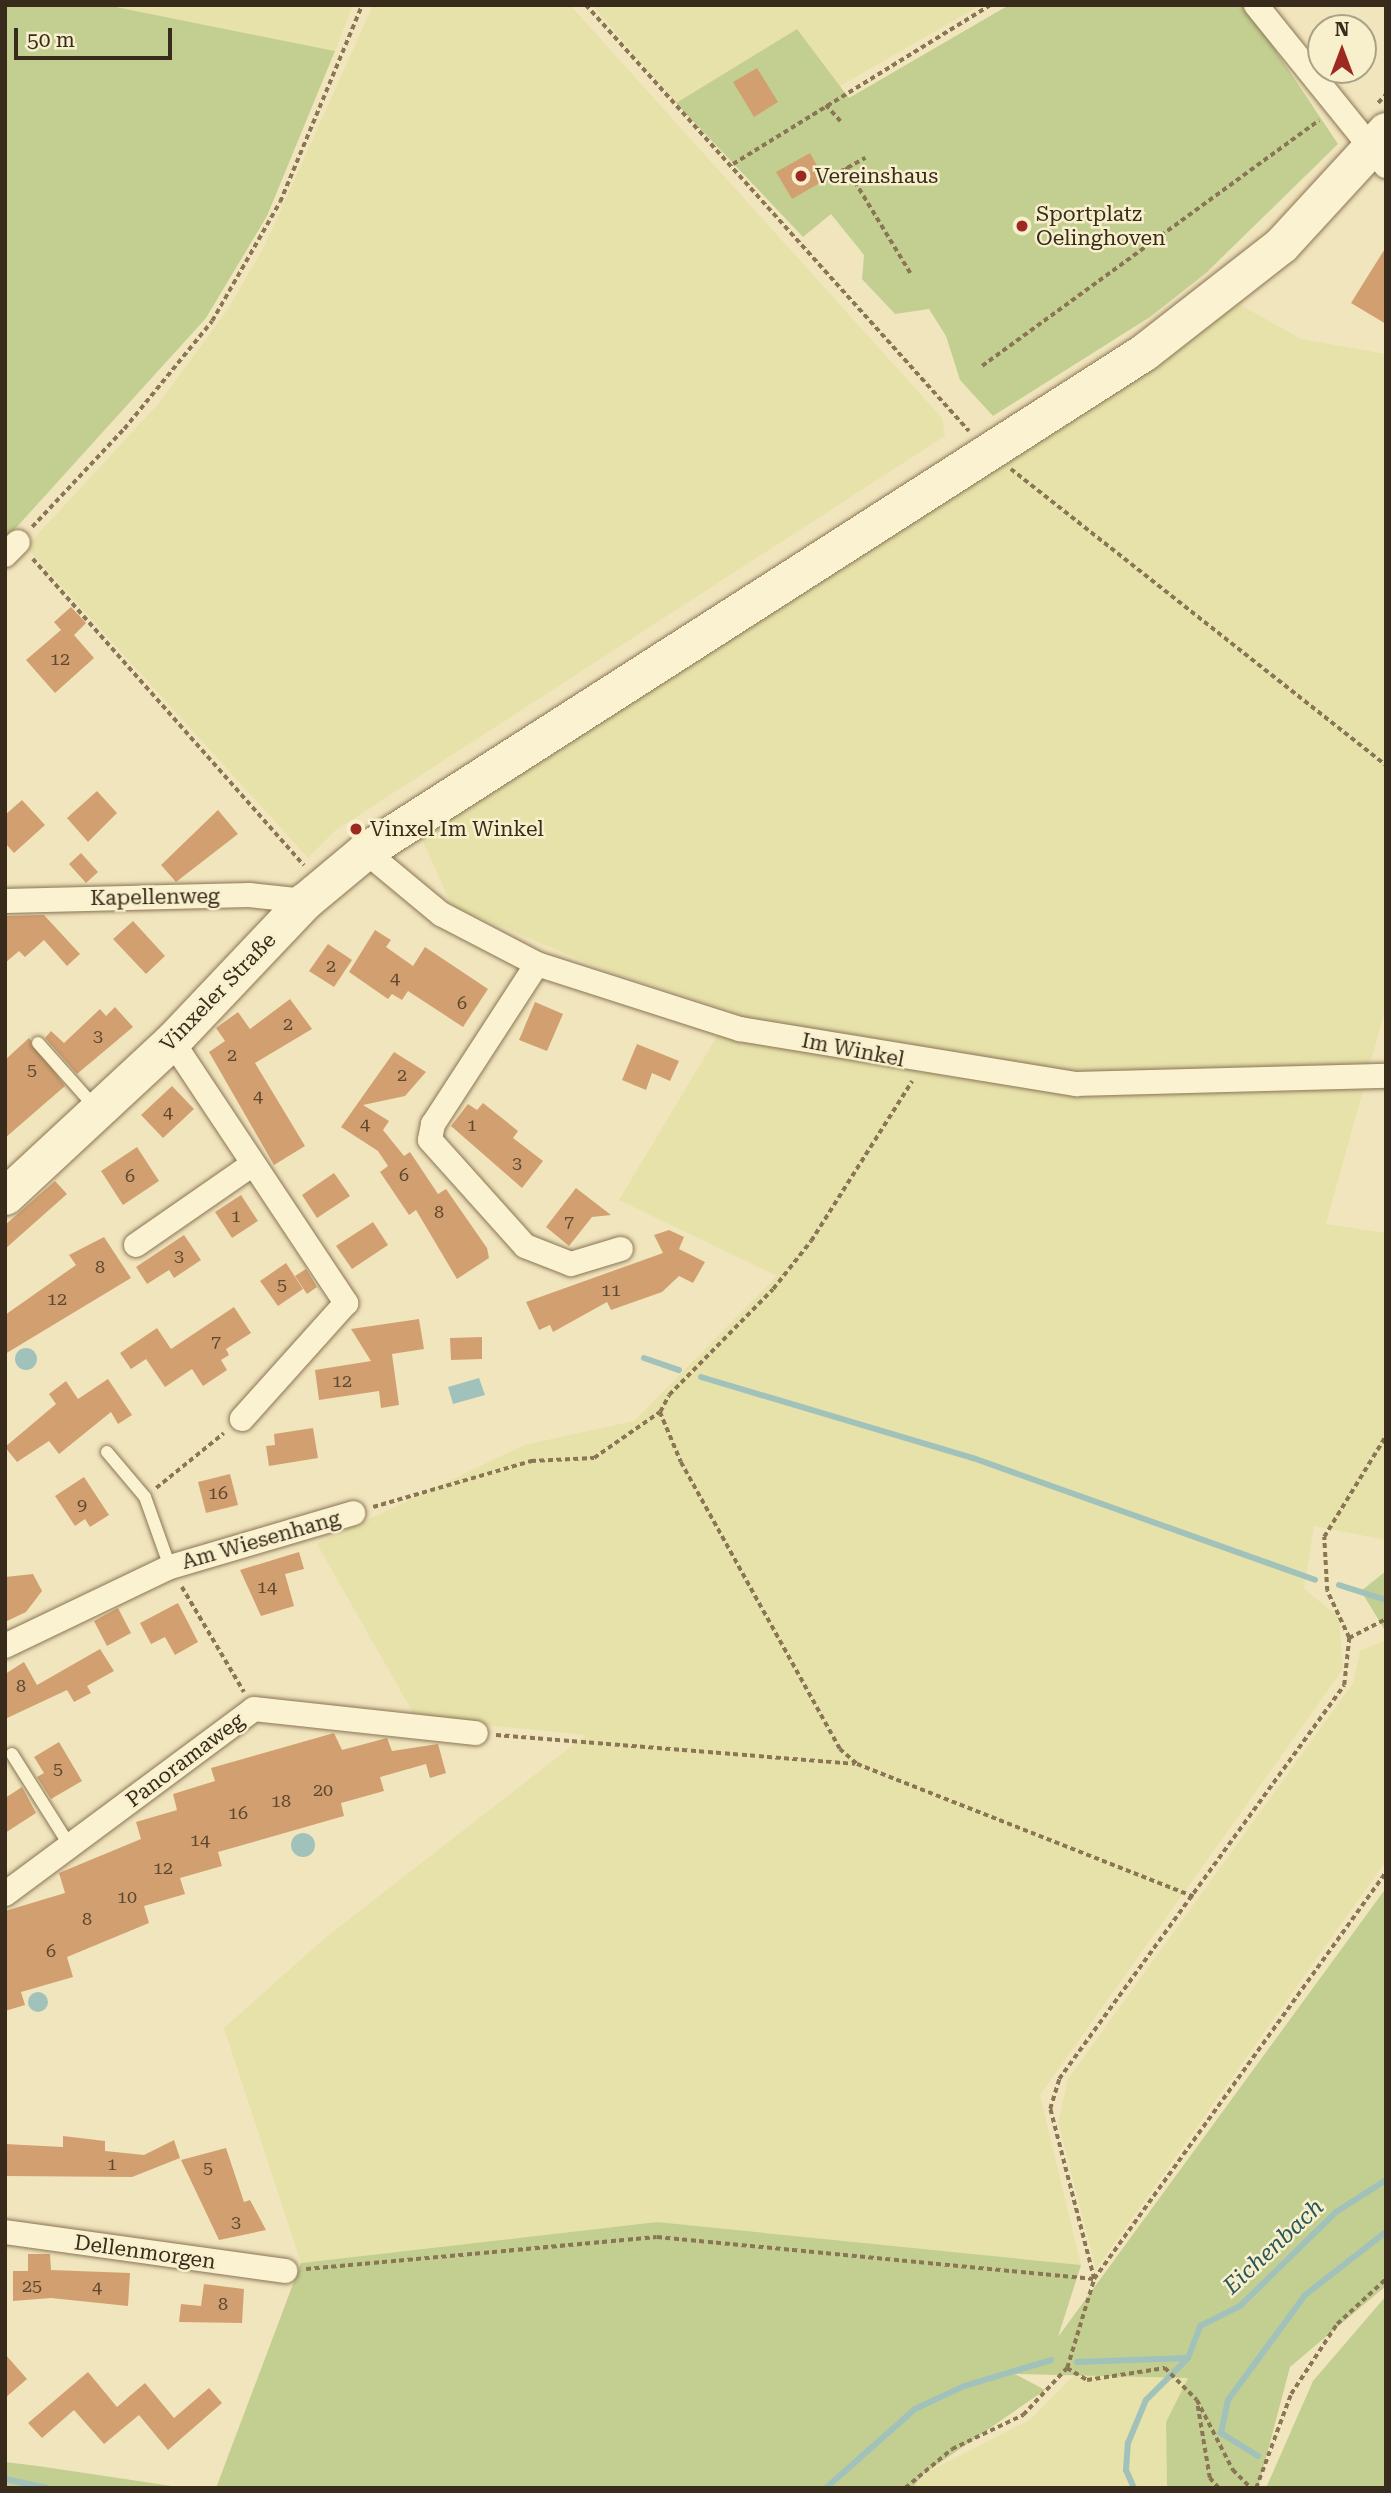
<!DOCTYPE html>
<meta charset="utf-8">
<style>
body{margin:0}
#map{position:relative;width:1391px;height:2493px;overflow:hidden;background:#f1e5bd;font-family:"Roboto Serif",serif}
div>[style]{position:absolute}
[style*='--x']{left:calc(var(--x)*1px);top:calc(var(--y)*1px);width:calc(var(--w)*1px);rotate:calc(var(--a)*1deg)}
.farmland>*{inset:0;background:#e7e2aa}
.green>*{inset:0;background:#c3cf91}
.water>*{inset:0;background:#a1c2bb}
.round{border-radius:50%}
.stream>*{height:6px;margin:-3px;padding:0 3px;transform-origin:3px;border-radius:3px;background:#a1c2bb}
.building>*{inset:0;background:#d2a070}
.path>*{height:3.5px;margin-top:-1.75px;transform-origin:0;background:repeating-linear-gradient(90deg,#8a7555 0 5px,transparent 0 8.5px)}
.roads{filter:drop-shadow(0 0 2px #8a7555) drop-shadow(0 0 2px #8a7555)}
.service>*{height:12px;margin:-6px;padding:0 6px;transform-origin:6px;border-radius:6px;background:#fbf2d1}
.minor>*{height:24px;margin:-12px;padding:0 12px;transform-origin:12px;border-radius:12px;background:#fbf2d1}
.secondary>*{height:37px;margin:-18.5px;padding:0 18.5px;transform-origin:18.5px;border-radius:18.5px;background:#fbf2d1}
.dots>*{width:19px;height:19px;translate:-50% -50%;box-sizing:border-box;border:4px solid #f8efcd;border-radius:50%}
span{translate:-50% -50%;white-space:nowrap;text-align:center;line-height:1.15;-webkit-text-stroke:5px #f8efcd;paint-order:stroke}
.number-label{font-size:18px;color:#5e4830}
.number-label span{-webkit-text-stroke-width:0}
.poi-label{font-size:21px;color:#382b1b}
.left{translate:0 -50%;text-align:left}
.street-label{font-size:21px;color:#382b1b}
.water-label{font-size:23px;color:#295959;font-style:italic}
.frame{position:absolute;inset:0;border:7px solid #382b1b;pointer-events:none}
.north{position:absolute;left:1307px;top:14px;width:70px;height:70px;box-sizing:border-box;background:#f8efcd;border:2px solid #aba186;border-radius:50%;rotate:0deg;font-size:19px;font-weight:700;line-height:28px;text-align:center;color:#382b1b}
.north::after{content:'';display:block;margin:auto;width:24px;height:32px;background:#9d2921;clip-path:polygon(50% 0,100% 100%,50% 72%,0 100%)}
.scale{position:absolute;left:14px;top:28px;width:158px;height:32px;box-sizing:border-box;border:4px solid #382b1b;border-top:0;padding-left:9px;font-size:21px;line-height:24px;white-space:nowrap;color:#382b1b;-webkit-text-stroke:5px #f8efcd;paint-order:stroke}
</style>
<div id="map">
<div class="farmland">
<div style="clip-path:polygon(106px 5px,353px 5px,335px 51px)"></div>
<div style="clip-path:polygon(373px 5px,570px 5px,942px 418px,945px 436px,336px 830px,308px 858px,26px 547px,158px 404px,228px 309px,265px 245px)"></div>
<div style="clip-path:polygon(592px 5px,981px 5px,840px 86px,797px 29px,676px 103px)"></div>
<div style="clip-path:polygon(1239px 304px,1301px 339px,1386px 354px,1386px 1007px,1326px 1224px,1386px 1233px,1386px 1540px,1314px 1526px,1304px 1589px,1339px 1617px,1343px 1669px,1040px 2095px,1081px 2265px,657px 2222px,301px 2263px,224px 2028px,325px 1938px,586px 1735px,416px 1718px,317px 1544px,524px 1445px,634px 1421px,777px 1276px,619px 1200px,732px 1011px,607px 971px,452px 906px,421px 837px)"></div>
<div style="clip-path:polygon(1386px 1640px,1386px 1861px,1096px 2269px,1058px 2122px,1068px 2079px,1353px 1683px,1360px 1651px)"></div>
<div style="clip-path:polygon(1074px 2375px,1188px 2378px,1166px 2422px,1167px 2488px,913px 2488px,922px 2475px,1031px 2419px)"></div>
</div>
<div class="green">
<div style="clip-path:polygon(5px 5px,106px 5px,335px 51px,267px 216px,206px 318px,5px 540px)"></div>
<div style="clip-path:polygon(1009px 5px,1245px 5px,1338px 144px,1206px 273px,1150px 317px,993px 416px,960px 380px,946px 336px,929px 309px,895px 314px,862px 279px,864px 255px,831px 214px,803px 237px,676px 103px,797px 29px,849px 98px)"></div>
<div style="clip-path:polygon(1386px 1571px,1386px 1632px,1361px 1591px)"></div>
<div style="clip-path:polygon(1386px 1888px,1386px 2286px,1290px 2367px,1258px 2488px,1167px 2488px,1166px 2422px,1188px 2378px,1015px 2374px,1045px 2390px,922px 2475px,913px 2488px,216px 2488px,301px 2263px,657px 2222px,1081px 2265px,1058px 2337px)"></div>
<div style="clip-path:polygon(1386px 2296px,1386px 2488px,1266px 2488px,1313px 2381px)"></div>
<div style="clip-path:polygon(5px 2462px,38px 2466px,185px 2488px,5px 2488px)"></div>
</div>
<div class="water">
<div class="round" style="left:15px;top:1348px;width:22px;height:22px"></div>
<div style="clip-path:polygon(479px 1378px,485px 1395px,453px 1404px,448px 1387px)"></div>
<div class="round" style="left:291px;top:1833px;width:24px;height:24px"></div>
<div class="round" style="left:28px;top:1992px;width:20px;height:20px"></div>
</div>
<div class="stream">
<div style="--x:644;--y:1358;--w:37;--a:19"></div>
<div style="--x:701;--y:1377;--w:284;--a:16.6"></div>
<div style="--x:973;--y:1458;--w:363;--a:19.6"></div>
<div style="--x:1339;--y:1585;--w:49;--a:17.7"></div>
<div style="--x:1077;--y:2362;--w:111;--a:-2.1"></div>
<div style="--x:1258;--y:2456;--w:44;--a:-148.1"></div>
<div style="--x:1221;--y:2433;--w:34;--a:-78"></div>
<div style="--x:1228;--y:2400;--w:130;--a:-53.7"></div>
<div style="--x:1305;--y:2295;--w:103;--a:-37.9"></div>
<div style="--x:5;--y:2479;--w:43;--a:12.1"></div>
<div style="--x:826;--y:2488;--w:119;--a:-41.6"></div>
<div style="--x:915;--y:2409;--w:54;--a:-25.1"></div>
<div style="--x:964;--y:2386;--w:91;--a:-16.6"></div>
<div style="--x:1134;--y:2488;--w:20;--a:-114"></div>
<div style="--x:1126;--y:2470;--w:27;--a:-86"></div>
<div style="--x:1128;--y:2443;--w:47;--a:-67.3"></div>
<div style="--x:1146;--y:2400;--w:59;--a:-45"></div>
<div style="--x:1188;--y:2358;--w:34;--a:-69"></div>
<div style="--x:1200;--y:2326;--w:45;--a:-26.6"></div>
<div style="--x:1240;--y:2306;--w:134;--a:-44.4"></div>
<div style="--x:1336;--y:2212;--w:59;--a:-32.6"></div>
</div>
<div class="building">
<div style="clip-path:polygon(757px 68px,778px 102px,754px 117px,733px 82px)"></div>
<div style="clip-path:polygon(810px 153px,825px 180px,792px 199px,776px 172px)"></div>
<div style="clip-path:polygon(1386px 247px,1386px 324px,1351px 303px)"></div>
<div style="clip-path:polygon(71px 607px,86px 623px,74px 635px,94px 658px,55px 693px,26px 660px,61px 630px,54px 622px)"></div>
<div style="clip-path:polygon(97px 791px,117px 813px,88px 842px,67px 818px)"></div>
<div style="clip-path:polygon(22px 800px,45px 825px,14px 853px,5px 843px,5px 815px)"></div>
<div style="clip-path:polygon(218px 810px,238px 834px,176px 882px,161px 865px)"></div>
<div style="clip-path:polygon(81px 853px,98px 872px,86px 883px,69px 864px)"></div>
<div style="clip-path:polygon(44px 915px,80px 954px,67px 966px,44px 940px,25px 957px,19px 951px,5px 963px,5px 916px)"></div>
<div style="clip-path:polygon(133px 921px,165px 956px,146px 974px,113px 939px)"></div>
<div style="clip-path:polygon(375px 930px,391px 940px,386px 947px,413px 966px,425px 947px,488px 989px,463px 1027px,408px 991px,402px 1000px,392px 994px,388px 999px,349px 972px)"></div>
<div style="clip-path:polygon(328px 944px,352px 960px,334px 987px,309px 971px)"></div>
<div style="clip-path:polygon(290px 999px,312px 1029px,255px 1063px,305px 1146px,274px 1165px,209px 1052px,225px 1041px,216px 1028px,238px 1012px,250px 1029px)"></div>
<div style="clip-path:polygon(535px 1002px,563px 1014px,547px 1051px,519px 1040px)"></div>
<div style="clip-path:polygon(115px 1007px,133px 1027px,77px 1074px,45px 1038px,51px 1031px,64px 1043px,100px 1009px,106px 1016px)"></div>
<div style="clip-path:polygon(29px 1038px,65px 1086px,5px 1138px,5px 1060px)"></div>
<div style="clip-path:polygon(637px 1044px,679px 1061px,670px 1081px,652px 1073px,646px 1090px,622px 1080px)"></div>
<div style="clip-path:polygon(394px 1052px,426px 1072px,405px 1096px,363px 1105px,389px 1121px,383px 1130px,404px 1156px,410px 1152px,438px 1194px,446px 1189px,487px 1248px,489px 1258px,457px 1279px,416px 1210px,409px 1215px,380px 1172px,388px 1166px,378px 1151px,341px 1127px)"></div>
<div style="clip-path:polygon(172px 1086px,194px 1109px,163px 1138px,141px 1115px)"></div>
<div style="clip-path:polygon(483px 1103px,518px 1131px,513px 1138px,543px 1161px,522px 1188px,451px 1126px,468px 1104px,477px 1110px)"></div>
<div style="clip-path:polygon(137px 1147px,159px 1181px,123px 1205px,101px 1171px)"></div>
<div style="clip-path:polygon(334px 1173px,350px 1196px,317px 1218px,302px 1195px)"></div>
<div style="clip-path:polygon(55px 1181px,67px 1194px,5px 1249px,5px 1225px)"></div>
<div style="clip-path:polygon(576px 1188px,611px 1215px,592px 1217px,569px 1246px,546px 1227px)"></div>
<div style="clip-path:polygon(241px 1195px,258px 1221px,232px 1238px,215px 1212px)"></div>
<div style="clip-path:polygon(373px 1222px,388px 1245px,352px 1269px,336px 1246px)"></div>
<div style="clip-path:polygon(669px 1230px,684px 1237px,679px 1249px,705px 1262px,693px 1283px,679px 1276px,662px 1292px,611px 1310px,607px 1302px,553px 1332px,550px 1325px,539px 1330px,526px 1302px,663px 1253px,654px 1235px)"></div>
<div style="clip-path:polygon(184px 1235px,201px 1260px,174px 1278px,169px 1270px,147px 1284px,136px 1267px)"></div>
<div style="clip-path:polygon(104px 1237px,131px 1278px,5px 1354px,5px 1315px,76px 1265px,69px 1255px)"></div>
<div style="clip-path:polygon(286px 1263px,303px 1289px,278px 1306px,260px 1281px)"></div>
<div style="clip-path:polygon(306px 1269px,317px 1287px,307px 1294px,295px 1276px)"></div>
<div style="clip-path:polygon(234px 1307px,251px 1333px,226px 1349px,229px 1355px,221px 1360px,227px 1370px,203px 1386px,192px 1369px,165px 1387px,146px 1359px,131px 1369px,120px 1353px,157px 1328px,171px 1349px)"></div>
<div style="clip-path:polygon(419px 1319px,424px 1349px,392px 1354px,399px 1405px,381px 1408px,379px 1391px,319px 1400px,315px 1370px,371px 1361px,351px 1329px)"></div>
<div style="clip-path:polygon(482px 1337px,482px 1359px,451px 1360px,450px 1338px)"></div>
<div style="clip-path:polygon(108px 1379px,132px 1415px,118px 1424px,111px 1412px,59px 1454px,49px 1441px,17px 1462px,5px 1447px,56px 1404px,49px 1394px,66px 1381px,78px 1399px)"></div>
<div style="clip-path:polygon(313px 1428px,318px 1458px,269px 1466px,266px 1446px,275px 1445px,274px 1434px)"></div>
<div style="clip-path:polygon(230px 1474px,238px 1505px,206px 1513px,198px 1482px)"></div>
<div style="clip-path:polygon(84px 1477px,109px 1515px,90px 1527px,85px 1519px,75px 1526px,55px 1496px)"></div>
<div style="clip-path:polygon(299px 1552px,304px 1569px,285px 1574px,294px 1606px,261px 1616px,240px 1570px)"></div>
<div style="clip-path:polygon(33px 1574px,42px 1591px,26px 1612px,5px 1622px,5px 1577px)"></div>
<div style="clip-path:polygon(178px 1603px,198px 1642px,175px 1655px,165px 1637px,151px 1644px,140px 1623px)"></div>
<div style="clip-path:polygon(118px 1608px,131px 1633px,107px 1646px,94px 1621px)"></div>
<div style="clip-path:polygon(100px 1649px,114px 1671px,87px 1686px,91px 1693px,74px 1702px,67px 1690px,5px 1719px,5px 1674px,24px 1662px,37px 1685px)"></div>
<div style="clip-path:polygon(334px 1733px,342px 1750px,387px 1738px,392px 1751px,438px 1744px,446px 1773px,430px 1778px,426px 1764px,380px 1777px,384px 1791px,341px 1803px,344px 1816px,218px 1852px,222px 1866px,180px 1878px,185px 1894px,144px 1906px,149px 1923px,67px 1957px,73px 1977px,21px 1992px,25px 2005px,5px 2011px,5px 1911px,65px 1893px,59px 1873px,141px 1839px,136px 1822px,177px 1810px,173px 1794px,215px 1781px,211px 1768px)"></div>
<div style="clip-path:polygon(59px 1742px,82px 1781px,51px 1799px,37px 1777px,44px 1773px,34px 1757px)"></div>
<div style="clip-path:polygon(22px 1787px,36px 1813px,5px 1833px,5px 1798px)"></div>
<div style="clip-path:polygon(63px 2136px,105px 2141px,105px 2151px,144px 2155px,174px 2140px,180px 2158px,132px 2177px,5px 2176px,5px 2144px,63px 2147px)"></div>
<div style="clip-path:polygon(226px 2148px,244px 2202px,250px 2200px,266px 2230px,219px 2240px,181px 2160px)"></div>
<div style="clip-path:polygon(28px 2254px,50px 2254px,51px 2270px,130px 2273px,128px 2306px,51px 2298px,13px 2301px,13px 2271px,28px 2271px)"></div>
<div style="clip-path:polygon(204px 2284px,244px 2289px,242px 2323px,179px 2322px,181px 2304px,201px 2306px)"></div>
<div style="clip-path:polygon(5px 2354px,27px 2379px,5px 2398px)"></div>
<div style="clip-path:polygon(88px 2372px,117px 2407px,145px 2383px,174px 2418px,209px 2388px,222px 2403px,168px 2450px,139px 2415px,104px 2444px,74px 2410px,42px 2438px,28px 2423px)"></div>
</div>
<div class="path">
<div style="--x:586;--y:5;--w:573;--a:48.04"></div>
<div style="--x:1378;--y:103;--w:12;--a:-48"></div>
<div style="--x:826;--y:105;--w:25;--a:48"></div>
<div style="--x:733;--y:164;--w:302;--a:-31.7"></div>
<div style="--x:846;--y:167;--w:125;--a:58.7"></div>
<div style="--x:825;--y:180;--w:46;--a:-28.8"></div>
<div style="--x:982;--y:366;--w:417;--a:-36.1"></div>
<div style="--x:1011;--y:469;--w:478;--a:38.3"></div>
<div style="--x:32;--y:527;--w:134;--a:-46.8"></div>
<div style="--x:124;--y:429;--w:139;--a:-50.8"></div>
<div style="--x:212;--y:321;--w:137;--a:-60.3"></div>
<div style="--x:280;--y:202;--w:213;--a:-67.4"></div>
<div style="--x:33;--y:559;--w:409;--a:48.5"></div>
<div style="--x:660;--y:1412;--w:54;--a:67.2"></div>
<div style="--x:681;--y:1462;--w:328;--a:61"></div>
<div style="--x:840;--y:1749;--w:23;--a:41"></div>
<div style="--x:857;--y:1764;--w:362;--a:21.5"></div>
<div style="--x:156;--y:1488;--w:87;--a:-39"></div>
<div style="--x:373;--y:1507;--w:165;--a:-16.2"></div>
<div style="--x:531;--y:1461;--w:63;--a:-2.7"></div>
<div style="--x:594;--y:1458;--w:80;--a:-34.9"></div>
<div style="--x:660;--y:1412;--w:19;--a:-62"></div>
<div style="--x:669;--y:1395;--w:148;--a:-45.5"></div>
<div style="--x:773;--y:1289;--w:61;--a:-51.6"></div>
<div style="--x:811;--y:1241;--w:189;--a:-57.7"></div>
<div style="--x:182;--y:1587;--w:122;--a:59.4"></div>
<div style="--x:1349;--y:1638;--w:42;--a:-27.2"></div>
<div style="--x:496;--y:1735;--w:360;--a:4.6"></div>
<div style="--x:306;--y:2269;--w:352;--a:-5.2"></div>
<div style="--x:657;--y:2237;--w:439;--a:5.5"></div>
<div style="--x:1094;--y:2279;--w:501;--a:-54.34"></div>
<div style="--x:1067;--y:2368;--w:23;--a:31"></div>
<div style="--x:1087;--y:2380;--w:79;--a:-8.7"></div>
<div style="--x:1165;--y:2368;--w:45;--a:45"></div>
<div style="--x:1197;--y:2400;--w:79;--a:62.8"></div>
<div style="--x:1233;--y:2470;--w:25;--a:45"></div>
<div style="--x:1198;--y:2406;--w:73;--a:80.5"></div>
<div style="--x:1210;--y:2478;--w:13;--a:48"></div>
<div style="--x:905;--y:2488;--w:61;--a:-39.7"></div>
<div style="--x:952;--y:2449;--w:79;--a:-25.6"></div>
<div style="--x:1023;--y:2415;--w:64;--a:-46.9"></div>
<div style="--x:1067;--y:2368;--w:93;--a:-73.1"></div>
<div style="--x:1094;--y:2279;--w:176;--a:-104.5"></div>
<div style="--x:1050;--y:2109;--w:31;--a:-73"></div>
<div style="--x:1059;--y:2079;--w:486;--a:-54.1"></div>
<div style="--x:1344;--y:1685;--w:47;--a:-83.9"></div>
<div style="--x:1349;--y:1638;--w:52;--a:-115.1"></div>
<div style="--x:1327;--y:1591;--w:54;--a:-93.2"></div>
<div style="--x:1324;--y:1537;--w:119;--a:-58.5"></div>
<div style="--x:1256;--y:2488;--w:100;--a:-69.6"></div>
<div style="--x:1291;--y:2394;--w:84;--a:-56.7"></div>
<div style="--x:1337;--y:2324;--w:67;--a:-42.6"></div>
</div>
<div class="roads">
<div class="service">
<div style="--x:38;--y:1043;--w:87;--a:48.3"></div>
<div style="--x:107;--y:1452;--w:59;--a:49.8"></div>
<div style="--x:145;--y:1497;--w:74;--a:70.3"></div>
<div style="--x:12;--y:1754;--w:109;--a:57.8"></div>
</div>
<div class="minor">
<div style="--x:1256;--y:5;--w:207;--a:51.1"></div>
<div style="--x:5;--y:555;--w:18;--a:-45"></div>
<div style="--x:365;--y:851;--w:99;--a:39.7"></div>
<div style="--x:441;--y:914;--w:108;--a:27.5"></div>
<div style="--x:537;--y:964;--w:213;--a:17.8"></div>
<div style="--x:740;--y:1029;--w:341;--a:9.3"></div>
<div style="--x:1077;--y:1084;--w:309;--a:-1.5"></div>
<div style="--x:5;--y:901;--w:244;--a:-1.4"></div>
<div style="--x:249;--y:895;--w:56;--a:6.1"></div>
<div style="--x:537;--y:964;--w:191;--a:123"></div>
<div style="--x:433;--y:1124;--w:16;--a:101"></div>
<div style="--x:430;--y:1140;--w:142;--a:48.1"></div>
<div style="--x:525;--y:1246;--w:49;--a:21.4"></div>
<div style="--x:571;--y:1264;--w:52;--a:-16.7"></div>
<div style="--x:172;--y:1041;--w:315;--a:56.4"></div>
<div style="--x:346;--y:1303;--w:156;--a:131.9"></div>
<div style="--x:136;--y:1245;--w:142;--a:-34.7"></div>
<div style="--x:5;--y:1646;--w:183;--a:-25.6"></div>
<div style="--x:170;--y:1567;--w:191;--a:-16.4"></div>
<div style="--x:5;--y:1894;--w:310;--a:-36.6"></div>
<div style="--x:254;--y:1709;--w:223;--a:6.2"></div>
<div style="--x:5;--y:2232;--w:283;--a:7.9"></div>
</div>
<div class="secondary">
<div style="--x:5;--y:1196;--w:228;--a:-42.9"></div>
<div style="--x:172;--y:1041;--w:193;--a:-46.5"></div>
<div style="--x:305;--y:901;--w:78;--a:-39.8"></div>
<div style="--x:365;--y:851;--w:925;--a:-32.64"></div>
<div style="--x:1144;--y:352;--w:174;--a:-38"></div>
<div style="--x:1281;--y:245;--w:155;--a:-47.4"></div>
</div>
</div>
<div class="dots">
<div style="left:801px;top:176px;background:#9d2921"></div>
<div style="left:1022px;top:226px;background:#9d2921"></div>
<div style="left:356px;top:829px;background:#9d2921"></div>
</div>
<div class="number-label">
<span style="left:60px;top:659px">12</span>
<span style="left:331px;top:966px">2</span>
<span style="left:395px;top:978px">4</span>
<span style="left:462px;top:1003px">6</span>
<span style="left:288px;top:1024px">2</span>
<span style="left:98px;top:1036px">3</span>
<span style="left:232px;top:1055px">2</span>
<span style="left:32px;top:1070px">5</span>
<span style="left:402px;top:1075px">2</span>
<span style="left:258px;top:1096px">4</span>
<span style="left:168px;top:1112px">4</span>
<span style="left:365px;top:1124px">4</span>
<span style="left:472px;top:1125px">1</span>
<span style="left:517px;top:1163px">3</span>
<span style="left:404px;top:1175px">6</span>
<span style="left:130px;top:1176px">6</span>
<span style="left:439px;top:1212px">8</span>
<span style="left:236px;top:1216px">1</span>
<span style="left:569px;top:1222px">7</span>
<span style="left:179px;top:1256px">3</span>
<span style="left:100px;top:1267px">8</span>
<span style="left:282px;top:1285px">5</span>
<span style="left:611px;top:1290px">11</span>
<span style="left:57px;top:1299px">12</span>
<span style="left:216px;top:1342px">7</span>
<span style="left:342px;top:1381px">12</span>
<span style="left:218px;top:1493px">16</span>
<span style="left:82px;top:1505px">9</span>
<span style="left:267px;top:1587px">14</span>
<span style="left:21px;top:1686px">8</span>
<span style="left:58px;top:1769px">5</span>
<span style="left:323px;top:1790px">20</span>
<span style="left:281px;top:1801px">18</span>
<span style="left:238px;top:1813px">16</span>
<span style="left:200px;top:1840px">14</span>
<span style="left:163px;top:1868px">12</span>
<span style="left:127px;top:1897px">10</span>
<span style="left:87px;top:1919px">8</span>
<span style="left:51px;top:1951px">6</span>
<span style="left:112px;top:2164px">1</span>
<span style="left:208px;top:2168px">5</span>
<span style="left:236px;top:2222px">3</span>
<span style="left:32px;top:2286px">25</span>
<span style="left:97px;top:2287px">4</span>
<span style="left:223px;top:2304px">8</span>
</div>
<div class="poi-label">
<span class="left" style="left:815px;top:176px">Vereinshaus</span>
<span class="left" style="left:1036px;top:226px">Sportplatz<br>Oelinghoven</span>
<span class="left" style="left:370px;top:829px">Vinxel Im Winkel</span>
</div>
<div class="street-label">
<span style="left:155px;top:897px;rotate:-1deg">Kapellenweg</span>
<span style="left:218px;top:992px;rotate:-46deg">Vinxeler Straße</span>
<span style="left:853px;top:1050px;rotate:11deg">Im Winkel</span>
<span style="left:261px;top:1540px;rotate:-16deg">Am Wiesenhang</span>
<span style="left:185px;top:1760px;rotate:-37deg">Panoramaweg</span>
<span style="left:145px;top:2252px;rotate:8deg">Dellenmorgen</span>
</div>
<div class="water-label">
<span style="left:1274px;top:2247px;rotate:-43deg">Eichenbach</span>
</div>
<div class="frame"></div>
<div class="north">N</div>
<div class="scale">50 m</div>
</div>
